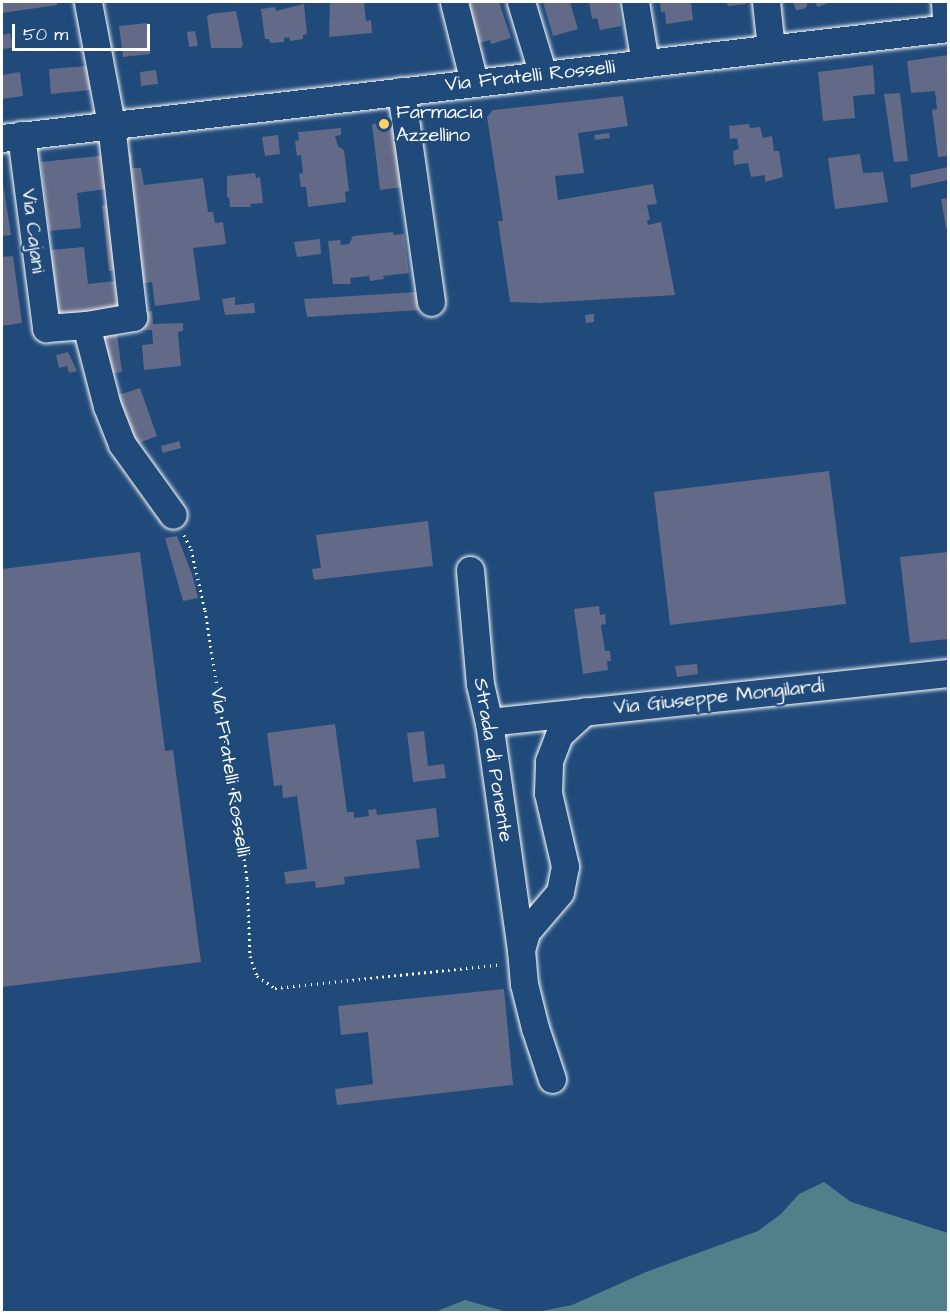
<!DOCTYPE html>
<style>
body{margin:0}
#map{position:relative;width:950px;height:1314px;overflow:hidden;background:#1f4a7a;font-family:"Architects Daughter",sans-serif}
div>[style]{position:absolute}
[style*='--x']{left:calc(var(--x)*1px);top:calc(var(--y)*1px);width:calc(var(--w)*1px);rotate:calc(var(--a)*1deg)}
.green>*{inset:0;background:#50818b}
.building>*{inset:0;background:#636a88}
.path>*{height:3px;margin-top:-1.5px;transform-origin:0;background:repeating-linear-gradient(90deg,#fff 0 1.5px,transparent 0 6px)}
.roads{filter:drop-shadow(0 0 2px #fff) drop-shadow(0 0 2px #fff)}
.minor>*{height:27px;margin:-13.5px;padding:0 13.5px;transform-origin:13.5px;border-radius:13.5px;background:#1f4a7a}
.dots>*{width:16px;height:16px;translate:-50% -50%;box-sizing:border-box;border:3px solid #1f4a7a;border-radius:50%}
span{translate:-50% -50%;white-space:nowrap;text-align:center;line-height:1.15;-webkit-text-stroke:4.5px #1f4a7a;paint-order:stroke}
.street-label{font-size:20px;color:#fff}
.poi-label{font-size:20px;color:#fff}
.left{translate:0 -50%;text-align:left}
.frame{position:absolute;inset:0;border:3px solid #fff;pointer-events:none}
.scale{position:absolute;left:12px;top:24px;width:138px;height:27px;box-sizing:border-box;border:3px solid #fff;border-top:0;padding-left:8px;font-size:18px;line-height:21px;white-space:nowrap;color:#fff;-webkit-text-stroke:4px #1f4a7a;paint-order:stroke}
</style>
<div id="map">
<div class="green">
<div style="clip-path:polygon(824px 1182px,851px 1202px,948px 1233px,948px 1312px,537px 1312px,572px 1305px,646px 1272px,758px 1231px,781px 1214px,799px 1194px)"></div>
<div style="clip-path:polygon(465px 1300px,507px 1312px,435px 1312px)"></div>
</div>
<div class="building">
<div style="clip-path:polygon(2px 2px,57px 2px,57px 5px,2px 13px)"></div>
<div style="clip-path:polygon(330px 2px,364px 2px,366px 21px,371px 20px,372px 33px,329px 37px)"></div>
<div style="clip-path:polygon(467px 2px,499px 2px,511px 38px,491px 44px,490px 40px,479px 43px)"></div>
<div style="clip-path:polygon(543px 2px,570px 2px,578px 29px,553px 36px)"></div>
<div style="clip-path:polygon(589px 2px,618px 2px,621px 26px,600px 30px,597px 18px,592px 19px)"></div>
<div style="clip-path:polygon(660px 2px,691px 2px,693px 20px,666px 24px,665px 12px,661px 12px)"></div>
<div style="clip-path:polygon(726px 2px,746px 2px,746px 4px,728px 6px)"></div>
<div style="clip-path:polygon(793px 2px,807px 2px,807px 6px,804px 9px,796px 10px)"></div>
<div style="clip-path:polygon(814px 2px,828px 2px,828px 3px,818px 7px)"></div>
<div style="clip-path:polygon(304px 4px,307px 34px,303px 35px,303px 39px,290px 41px,289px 37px,284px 38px,284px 42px,270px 43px,269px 39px,265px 39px,261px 9px,275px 7px,276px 11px)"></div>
<div style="clip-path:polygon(236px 11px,243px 45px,241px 48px,211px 48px,207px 17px,210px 14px)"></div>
<div style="clip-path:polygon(147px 23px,150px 54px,123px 57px,119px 26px)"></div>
<div style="clip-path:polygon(195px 31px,198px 46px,189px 47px,187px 32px)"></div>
<div style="clip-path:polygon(10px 33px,13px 48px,2px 49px,2px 35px)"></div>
<div style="clip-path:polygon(948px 55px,948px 156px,938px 157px,932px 110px,937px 109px,935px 91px,911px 93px,907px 61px)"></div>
<div style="clip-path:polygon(873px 65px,875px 94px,853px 96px,855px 118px,823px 121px,818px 72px)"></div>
<div style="clip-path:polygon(88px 66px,90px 90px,51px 94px,49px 69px)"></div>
<div style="clip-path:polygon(156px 70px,158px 84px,141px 86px,140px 72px)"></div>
<div style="clip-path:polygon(20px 72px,23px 96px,2px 99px,2px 75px)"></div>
<div style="clip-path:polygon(900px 93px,908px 161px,894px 162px,884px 94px)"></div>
<div style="clip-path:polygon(623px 96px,628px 126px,578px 133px,584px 173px,555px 176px,558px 200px,653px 184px,657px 204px,647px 205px,650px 220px,647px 220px,648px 225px,661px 222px,675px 295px,541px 303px,510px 302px,498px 221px,503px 221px,487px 117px,493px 110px)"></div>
<div style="clip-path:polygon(393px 122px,402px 187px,380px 190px,372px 124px)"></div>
<div style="clip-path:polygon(749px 124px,750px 128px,760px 127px,763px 138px,772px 136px,774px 151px,779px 151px,783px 177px,765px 182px,765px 175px,751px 177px,748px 163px,734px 165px,733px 151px,739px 149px,737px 138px,730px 139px,729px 126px)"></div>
<div style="clip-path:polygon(341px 128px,341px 135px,335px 136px,338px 146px,344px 150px,349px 191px,345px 192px,346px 202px,308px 207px,306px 187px,301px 187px,299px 174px,303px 173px,301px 155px,297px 156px,295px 141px,299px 140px,298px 132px)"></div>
<div style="clip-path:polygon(609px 133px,610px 138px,595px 140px,594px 135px)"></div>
<div style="clip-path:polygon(278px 135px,280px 154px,265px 156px,262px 137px)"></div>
<div style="clip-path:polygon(131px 153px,132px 168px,141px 168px,144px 185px,203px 178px,208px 212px,213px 212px,215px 223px,223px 222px,226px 244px,193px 248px,200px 300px,155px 306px,152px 282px,137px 284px,124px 154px)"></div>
<div style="clip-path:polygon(860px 154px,863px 173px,883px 172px,888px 202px,835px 209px,828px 158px)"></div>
<div style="clip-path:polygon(108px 155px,112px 188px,77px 193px,81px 228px,49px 231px,41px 162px)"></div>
<div style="clip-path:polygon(948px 167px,948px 180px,911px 188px,910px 175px)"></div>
<div style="clip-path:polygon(255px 173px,256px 178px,260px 177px,263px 203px,250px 204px,251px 207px,230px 207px,229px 197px,227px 198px,227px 176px)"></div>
<div style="clip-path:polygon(2px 177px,11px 235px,2px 236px)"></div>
<div style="clip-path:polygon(948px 198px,948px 228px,946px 228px,941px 199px)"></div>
<div style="clip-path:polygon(115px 204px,123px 270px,109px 271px,102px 205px)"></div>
<div style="clip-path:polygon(393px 232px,394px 235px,404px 234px,409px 273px,383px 276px,384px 279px,370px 281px,369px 276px,350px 278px,351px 284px,333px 284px,328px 241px,340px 240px,341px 245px,349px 244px,353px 236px)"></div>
<div style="clip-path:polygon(320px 239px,321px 254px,297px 257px,294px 242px)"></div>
<div style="clip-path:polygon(84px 247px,88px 284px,115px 281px,119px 312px,59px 318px,51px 250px)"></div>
<div style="clip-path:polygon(13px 256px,22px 323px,2px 326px,2px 257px)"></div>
<div style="clip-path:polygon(417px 292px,420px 310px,307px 317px,304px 299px)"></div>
<div style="clip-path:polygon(235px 297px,235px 305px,254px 303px,255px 313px,225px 315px,222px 299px)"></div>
<div style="clip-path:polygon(152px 311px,153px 324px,183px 323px,183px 331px,178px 332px,181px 366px,144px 370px,142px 345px,153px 344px,152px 330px,140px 330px,140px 313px)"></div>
<div style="clip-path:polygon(594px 314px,594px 322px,586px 323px,585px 315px)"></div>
<div style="clip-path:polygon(117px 334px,122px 372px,106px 374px,101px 336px)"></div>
<div style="clip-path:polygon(68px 352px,77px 371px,69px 373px,67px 366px,59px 368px,56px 355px)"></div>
<div style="clip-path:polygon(140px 388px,157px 436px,129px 447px,112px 397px)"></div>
<div style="clip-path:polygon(179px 441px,181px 448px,163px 453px,161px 446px)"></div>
<div style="clip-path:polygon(829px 471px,846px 604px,670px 625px,654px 492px)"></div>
<div style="clip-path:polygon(428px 521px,433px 566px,314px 580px,312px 569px,321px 568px,316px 535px)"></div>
<div style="clip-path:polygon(177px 536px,192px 574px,198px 598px,183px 601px,165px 538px)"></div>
<div style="clip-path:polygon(140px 552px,165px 751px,173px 750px,201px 962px,2px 987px,2px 569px)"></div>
<div style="clip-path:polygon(948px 552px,948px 639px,910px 643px,900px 557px)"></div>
<div style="clip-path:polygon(599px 606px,600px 615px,605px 614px,606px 624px,601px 625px,605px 651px,610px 651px,611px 661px,607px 661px,608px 670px,583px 674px,574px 609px)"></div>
<div style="clip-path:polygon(697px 664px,698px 674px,677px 677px,675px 666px)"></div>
<div style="clip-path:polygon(335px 724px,347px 812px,354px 812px,354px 818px,369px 816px,368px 810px,376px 809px,377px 815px,436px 808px,439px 837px,416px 840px,420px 868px,344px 877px,345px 884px,316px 888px,315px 881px,286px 884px,284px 872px,307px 869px,297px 796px,283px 798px,282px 785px,274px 786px,267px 733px)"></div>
<div style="clip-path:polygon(424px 731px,428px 766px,444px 764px,446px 778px,413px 782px,407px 733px)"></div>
<div style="clip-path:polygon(504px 989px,513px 1085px,337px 1105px,335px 1089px,373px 1084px,368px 1032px,341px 1035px,338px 1006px)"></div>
</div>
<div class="path">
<div style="--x:184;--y:535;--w:16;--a:63"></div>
<div style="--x:191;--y:549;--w:63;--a:77.1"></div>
<div style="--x:205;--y:610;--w:272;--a:81.1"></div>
<div style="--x:247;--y:879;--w:77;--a:87.8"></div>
<div style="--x:250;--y:956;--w:21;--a:71"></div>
<div style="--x:257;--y:976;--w:22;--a:34"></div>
<div style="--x:275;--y:988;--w:228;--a:-6"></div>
</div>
<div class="roads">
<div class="minor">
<div style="--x:454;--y:2;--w:82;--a:76"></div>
<div style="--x:521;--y:2;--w:76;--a:73.2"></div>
<div style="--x:635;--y:2;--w:62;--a:80.7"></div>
<div style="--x:766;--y:2;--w:46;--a:83.8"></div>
<div style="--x:945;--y:2;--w:26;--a:86"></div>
<div style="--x:401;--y:91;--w:213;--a:81.9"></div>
<div style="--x:21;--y:135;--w:195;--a:82.6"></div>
<div style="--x:46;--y:328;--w:40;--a:-4.3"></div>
<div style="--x:86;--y:325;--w:48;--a:-9.7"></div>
<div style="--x:133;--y:317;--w:194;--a:-96.5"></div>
<div style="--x:111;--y:124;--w:124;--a:-100.7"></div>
<div style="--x:2;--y:138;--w:952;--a:-6.63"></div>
<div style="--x:86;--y:325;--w:84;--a:75.5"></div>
<div style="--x:107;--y:406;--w:41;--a:68.5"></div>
<div style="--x:122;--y:444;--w:87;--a:54.3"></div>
<div style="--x:470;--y:570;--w:114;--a:85"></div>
<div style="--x:480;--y:684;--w:39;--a:77"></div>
<div style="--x:489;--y:722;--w:229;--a:82"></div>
<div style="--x:489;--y:722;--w:462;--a:-6.1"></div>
<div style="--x:552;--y:1079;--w:54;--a:-108.4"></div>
<div style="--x:535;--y:1028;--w:45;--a:-104"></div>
<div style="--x:524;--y:984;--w:34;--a:-95"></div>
<div style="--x:521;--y:950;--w:19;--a:-74"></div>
<div style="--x:526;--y:932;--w:52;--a:-49.6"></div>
<div style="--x:560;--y:892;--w:26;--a:-79"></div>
<div style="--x:565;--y:866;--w:75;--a:-103.1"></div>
<div style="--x:548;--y:793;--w:32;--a:-88"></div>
<div style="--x:549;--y:761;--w:28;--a:-69"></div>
<div style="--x:559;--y:735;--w:35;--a:-43"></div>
</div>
</div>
<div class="dots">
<div style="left:384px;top:124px;background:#ffd166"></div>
</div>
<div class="street-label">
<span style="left:530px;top:76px;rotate:-6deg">Via Fratelli Rosselli</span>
<span style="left:33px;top:231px;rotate:83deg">Via Cajani</span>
<span style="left:719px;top:697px;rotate:-6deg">Via Giuseppe Mongilardi</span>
<span style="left:493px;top:760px;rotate:81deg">Strada di Ponente</span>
<span style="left:230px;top:772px;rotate:81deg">Via Fratelli Rosselli</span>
</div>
<div class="poi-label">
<span class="left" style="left:396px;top:124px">Farmacia<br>Azzellino</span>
</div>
<div class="frame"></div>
<div class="scale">50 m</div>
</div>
